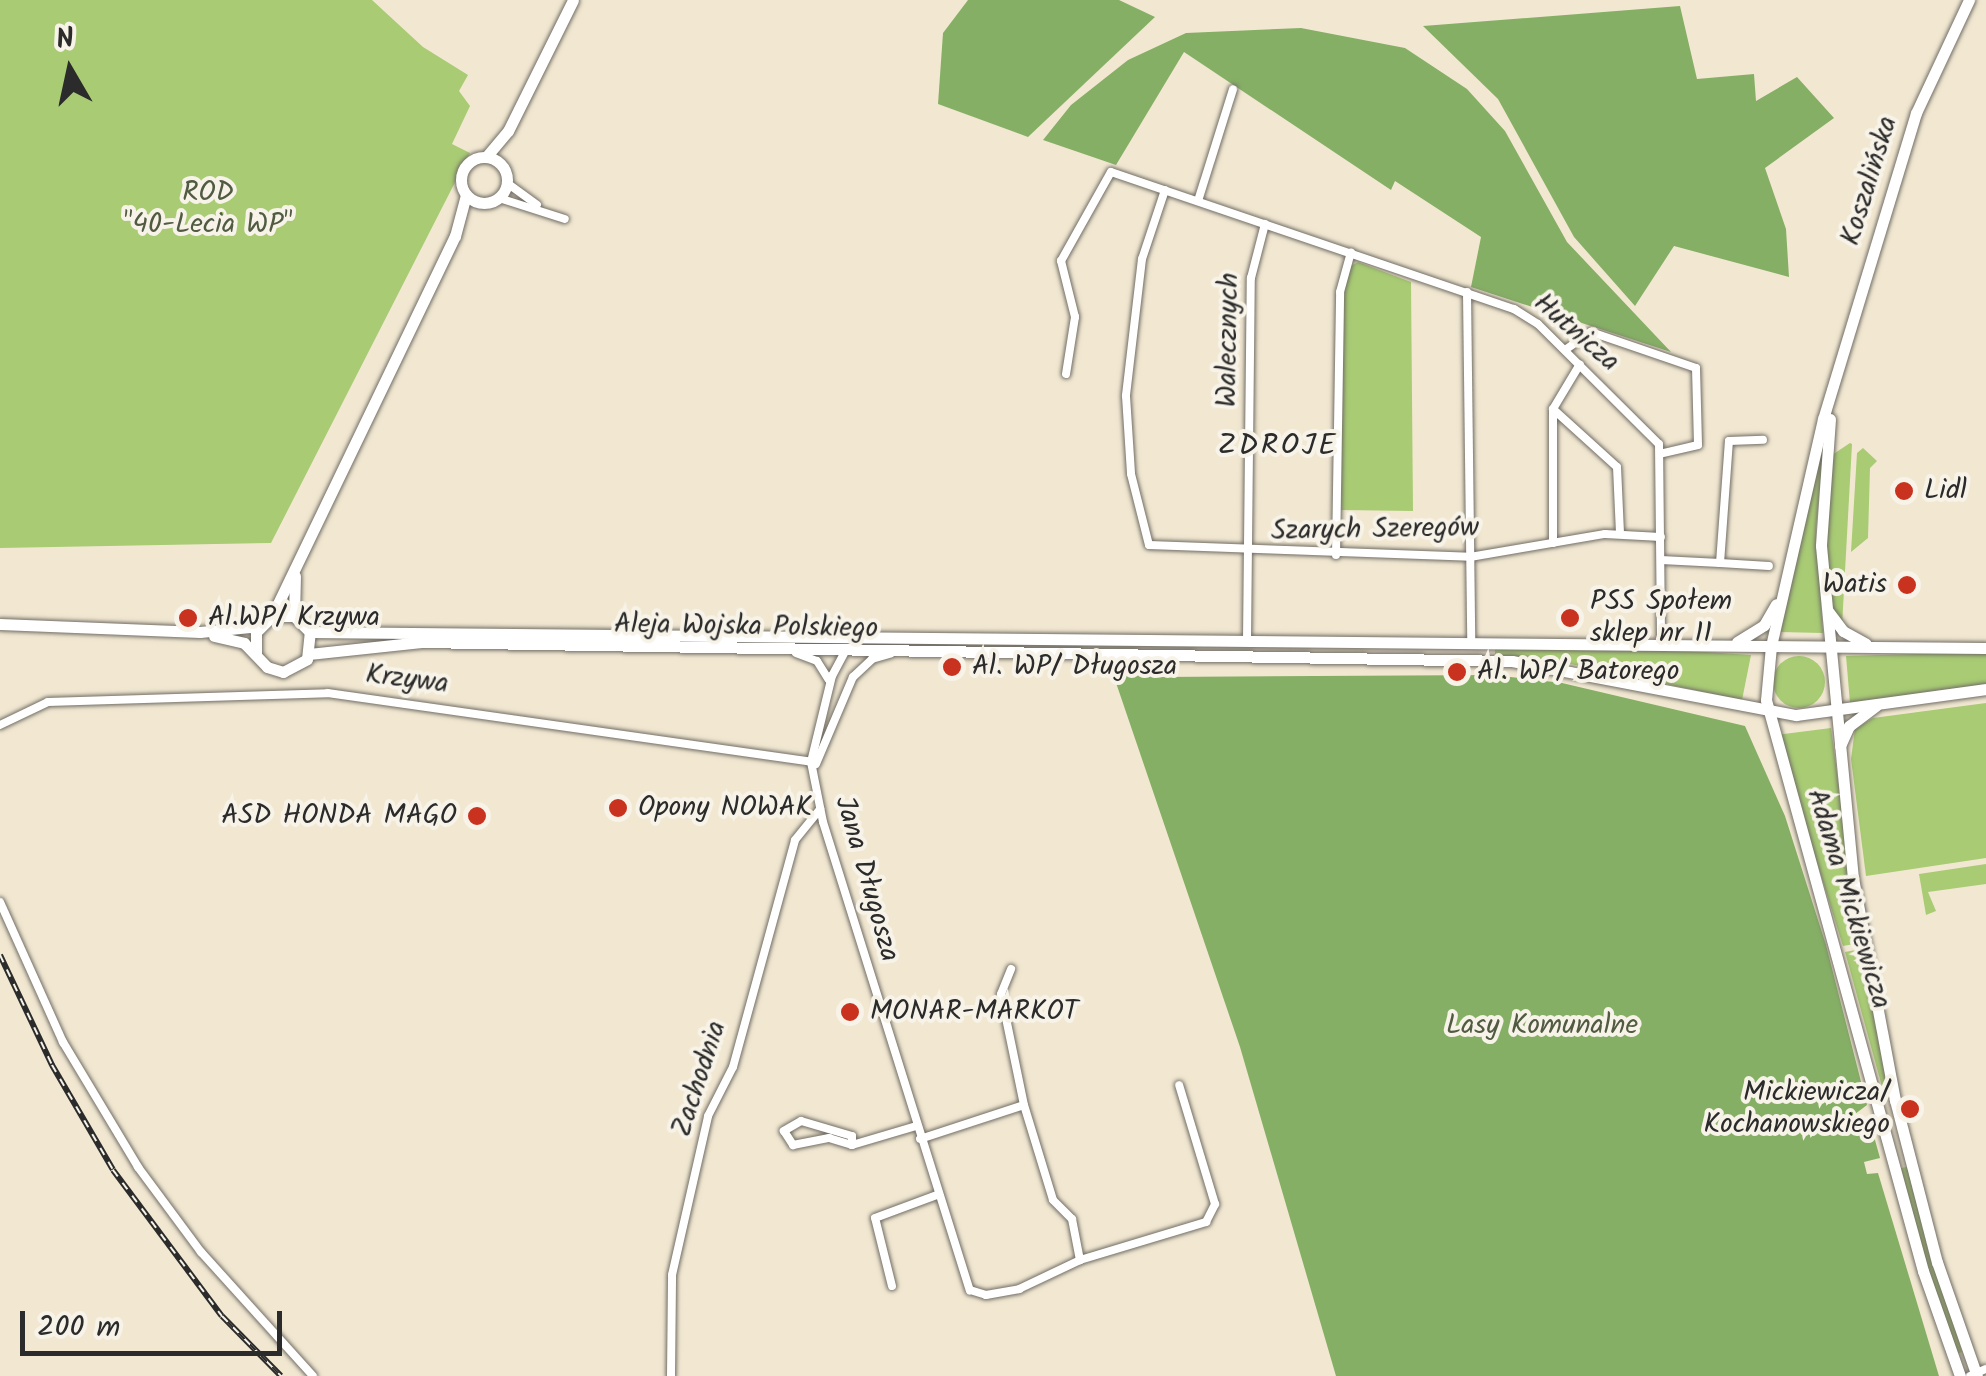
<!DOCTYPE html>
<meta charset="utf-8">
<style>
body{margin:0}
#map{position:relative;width:1986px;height:1376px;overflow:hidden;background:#f2e8d2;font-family:Kalam,sans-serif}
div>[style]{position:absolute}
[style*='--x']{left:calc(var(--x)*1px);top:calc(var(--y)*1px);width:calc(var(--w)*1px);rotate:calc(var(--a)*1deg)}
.green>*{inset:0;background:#a8cb74}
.round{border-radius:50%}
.forest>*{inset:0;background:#86af66}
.roads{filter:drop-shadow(0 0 2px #716d65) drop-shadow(0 0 2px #716d65)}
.street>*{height:8px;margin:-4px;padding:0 4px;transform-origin:4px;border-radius:4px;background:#fff}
.secondary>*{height:11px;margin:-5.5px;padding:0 5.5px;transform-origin:5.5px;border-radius:5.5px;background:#fff}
.secondary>.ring{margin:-5.5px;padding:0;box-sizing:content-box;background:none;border:11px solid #fff;border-radius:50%}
.rail>*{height:6px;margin-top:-3px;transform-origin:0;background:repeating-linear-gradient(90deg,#f7f3e8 0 8px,#2b2b2b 0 16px);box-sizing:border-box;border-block:2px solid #2b2b2b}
.dots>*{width:28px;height:28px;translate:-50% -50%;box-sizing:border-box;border:5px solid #f7f3e8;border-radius:50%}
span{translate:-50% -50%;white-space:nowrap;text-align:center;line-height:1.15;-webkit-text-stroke:8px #f7f3e8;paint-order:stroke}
.street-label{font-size:28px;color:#2b2b2b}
.park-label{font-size:28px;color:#505b41}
.poi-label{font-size:28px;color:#2b2b2b}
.left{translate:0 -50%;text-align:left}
.right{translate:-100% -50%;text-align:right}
.neighbourhood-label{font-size:30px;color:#2b2b2b;letter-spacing:2.5px}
.north{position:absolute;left:20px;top:20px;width:100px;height:100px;-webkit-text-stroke:8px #f7f3e8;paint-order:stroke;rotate:351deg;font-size:28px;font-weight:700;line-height:40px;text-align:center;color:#2b2b2b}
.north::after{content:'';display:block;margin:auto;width:35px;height:45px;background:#2b2b2b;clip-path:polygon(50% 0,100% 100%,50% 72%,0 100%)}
.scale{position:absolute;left:20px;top:1311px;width:262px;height:45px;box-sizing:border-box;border:5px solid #2b2b2b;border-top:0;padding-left:12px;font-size:30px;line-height:35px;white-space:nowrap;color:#2b2b2b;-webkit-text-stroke:8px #f7f3e8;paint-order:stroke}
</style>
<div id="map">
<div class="green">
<div style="clip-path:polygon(0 0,372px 0,423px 47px,468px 75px,459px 91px,470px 106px,452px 144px,470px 153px,271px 543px,0 548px)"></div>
<div style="clip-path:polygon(1358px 262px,1411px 282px,1413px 511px,1341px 510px,1344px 290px,1350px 266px)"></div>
<div style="clip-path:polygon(1825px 434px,1816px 529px,1823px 633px,1779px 632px)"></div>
<div style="clip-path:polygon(1850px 443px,1852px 444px,1842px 626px,1831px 608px,1826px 519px,1832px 455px)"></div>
<div style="clip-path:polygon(1863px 448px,1877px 461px,1870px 468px,1868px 538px,1851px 552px,1857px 453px)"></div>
<div style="clip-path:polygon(1495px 647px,1661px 649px,1751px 655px,1742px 700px,1566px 663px,1495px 656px)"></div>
<div style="clip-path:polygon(1986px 652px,1986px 684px,1850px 703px,1846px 656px)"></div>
<div class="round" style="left:1773px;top:656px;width:52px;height:52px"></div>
<div style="clip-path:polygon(1986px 703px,1986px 858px,1866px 876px,1851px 759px,1855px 729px,1873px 718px)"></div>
<div style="clip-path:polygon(1831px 728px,1860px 943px,1843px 946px,1777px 735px)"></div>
<div style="clip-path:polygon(1986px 864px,1986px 884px,1928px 892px,1936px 911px,1926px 915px,1919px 874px)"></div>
<div style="clip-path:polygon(1861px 949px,1888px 1090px,1884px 1094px,1845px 952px)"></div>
<div style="clip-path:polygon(1907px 1167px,1962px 1352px,1956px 1354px,1916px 1228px,1901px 1168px)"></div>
</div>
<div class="forest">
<div style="clip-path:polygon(968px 0,1119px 0,1155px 17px,1028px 137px,938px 104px,943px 33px)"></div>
<div style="clip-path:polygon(1680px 6px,1697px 79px,1754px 74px,1756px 101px,1797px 77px,1834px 118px,1765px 168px,1786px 229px,1789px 277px,1674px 246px,1635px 306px,1574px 237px,1498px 99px,1423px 26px)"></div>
<div style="clip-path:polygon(1301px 28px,1405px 48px,1467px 89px,1505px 131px,1567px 242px,1671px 352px,1471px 287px,1481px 237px,1395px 181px,1391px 190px,1184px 52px,1116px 165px,1043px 140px,1071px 105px,1128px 60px,1186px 33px)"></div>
<div style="clip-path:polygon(1112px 671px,1158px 677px,1493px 675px,1562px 683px,1745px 726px,1785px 816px,1826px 945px,1867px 1105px,1851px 1117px,1854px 1125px,1870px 1122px,1880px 1158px,1864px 1162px,1867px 1174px,1878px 1173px,1939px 1376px,1336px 1376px,1240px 1047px)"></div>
</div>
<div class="roads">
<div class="street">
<div style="--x:507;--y:183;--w:37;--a:36"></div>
<div style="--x:1165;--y:190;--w:73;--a:108.4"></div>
<div style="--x:1142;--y:259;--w:138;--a:96.7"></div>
<div style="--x:1126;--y:396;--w:78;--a:86.3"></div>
<div style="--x:1131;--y:474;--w:73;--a:75.8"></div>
<div style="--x:1149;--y:545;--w:321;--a:2.1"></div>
<div style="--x:1470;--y:557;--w:137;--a:-9.7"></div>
<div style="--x:1605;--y:534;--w:56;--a:3.1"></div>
<div style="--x:499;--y:198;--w:69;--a:17.7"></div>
<div style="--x:1198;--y:201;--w:117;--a:-72.6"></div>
<div style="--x:1467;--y:292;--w:350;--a:89.3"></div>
<div style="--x:1565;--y:350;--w:32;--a:-35"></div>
<div style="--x:1591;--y:332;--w:111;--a:18.9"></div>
<div style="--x:1696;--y:368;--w:77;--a:88.5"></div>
<div style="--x:1698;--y:445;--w:37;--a:167"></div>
<div style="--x:1066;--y:374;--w:58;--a:-81"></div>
<div style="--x:1075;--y:317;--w:58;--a:-104"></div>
<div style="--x:1061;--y:261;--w:102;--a:-60.7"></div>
<div style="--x:1111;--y:172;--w:426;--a:18.8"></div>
<div style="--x:1514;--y:309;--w:28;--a:32"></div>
<div style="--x:1538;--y:324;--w:170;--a:44.8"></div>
<div style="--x:1659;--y:444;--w:200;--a:89.4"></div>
<div style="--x:1553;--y:409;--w:86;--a:42.2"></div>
<div style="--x:1617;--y:467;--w:67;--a:87.4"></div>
<div style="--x:1553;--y:543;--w:134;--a:-90"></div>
<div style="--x:1553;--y:409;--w:52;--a:-59"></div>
<div style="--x:1336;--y:555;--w:263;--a:-89.1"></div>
<div style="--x:1340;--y:292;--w:41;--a:-74.6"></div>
<div style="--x:1661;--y:560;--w:59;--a:2.9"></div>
<div style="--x:1720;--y:563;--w:122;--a:-85.8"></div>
<div style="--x:1729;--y:441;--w:34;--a:-2"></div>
<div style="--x:1720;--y:563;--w:49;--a:3.5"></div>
<div style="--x:1247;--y:640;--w:362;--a:-89.4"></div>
<div style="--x:1251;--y:278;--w:56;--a:-75.5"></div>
<div style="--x:796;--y:653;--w:22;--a:21"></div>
<div style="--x:817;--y:661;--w:22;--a:58"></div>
<div style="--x:0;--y:725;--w:53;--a:-25.6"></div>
<div style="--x:48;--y:702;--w:280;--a:-1.8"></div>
<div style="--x:328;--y:693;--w:488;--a:8.1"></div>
<div style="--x:811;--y:762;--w:61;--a:78.7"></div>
<div style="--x:823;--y:822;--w:491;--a:72.6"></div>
<div style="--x:970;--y:1290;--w:17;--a:17"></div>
<div style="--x:986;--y:1295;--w:34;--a:-10"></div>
<div style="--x:1019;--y:1289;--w:68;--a:-25.4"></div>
<div style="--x:1080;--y:1260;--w:132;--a:-16.8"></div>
<div style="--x:1206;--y:1222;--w:20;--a:-63"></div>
<div style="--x:1215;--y:1204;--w:124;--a:-106.8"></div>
<div style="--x:811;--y:762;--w:89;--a:-76.3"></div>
<div style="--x:832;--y:676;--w:26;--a:-62"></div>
<div style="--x:816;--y:764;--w:95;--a:-67"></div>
<div style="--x:853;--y:677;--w:26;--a:-43"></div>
<div style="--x:872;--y:659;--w:19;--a:-16"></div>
<div style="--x:0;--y:902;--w:154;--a:65.8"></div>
<div style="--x:63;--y:1042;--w:146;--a:59"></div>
<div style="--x:138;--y:1167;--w:106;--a:53.5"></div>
<div style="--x:201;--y:1252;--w:167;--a:47.9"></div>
<div style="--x:1024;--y:1105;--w:99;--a:73"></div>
<div style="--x:1053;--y:1200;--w:27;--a:45"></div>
<div style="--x:1072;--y:1219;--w:42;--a:79"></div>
<div style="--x:920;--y:1139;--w:109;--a:-18.1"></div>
<div style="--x:1024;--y:1105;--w:113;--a:-101.7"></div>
<div style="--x:1001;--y:994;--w:27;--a:-68"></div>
<div style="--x:852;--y:1145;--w:9;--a:-90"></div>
<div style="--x:852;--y:1136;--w:53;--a:-163.6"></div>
<div style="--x:801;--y:1121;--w:20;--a:150"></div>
<div style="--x:784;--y:1131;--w:17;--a:57"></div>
<div style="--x:793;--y:1145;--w:37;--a:-11"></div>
<div style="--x:829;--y:1138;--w:24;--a:17"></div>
<div style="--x:852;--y:1145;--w:67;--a:-16.5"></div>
<div style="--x:892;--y:1286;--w:70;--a:-104"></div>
<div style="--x:875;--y:1218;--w:66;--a:-20.4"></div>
<div style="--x:671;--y:1376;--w:101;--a:-89.4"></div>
<div style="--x:672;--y:1275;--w:163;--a:-77.2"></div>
<div style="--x:708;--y:1116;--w:55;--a:-63"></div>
<div style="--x:733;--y:1067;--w:235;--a:-74.7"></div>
<div style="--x:795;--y:840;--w:40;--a:-51"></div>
<div style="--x:1970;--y:1376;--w:17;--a:-24"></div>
</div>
<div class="secondary">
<div class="ring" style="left:461px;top:157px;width:35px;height:35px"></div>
<div style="--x:486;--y:157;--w:34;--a:-50"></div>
<div style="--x:508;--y:131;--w:146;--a:-63.6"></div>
<div style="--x:1830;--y:419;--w:127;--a:94.1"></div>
<div style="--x:1821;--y:546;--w:334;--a:84.5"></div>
<div style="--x:1853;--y:878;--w:226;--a:79.3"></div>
<div style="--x:1895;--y:1100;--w:167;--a:75.5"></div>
<div style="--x:1937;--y:1262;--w:121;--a:70.7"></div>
<div style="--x:1828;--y:611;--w:25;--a:53"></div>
<div style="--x:1843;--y:631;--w:26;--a:29"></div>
<div style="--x:272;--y:616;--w:422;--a:-64.3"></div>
<div style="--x:455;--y:236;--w:42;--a:-75"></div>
<div style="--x:294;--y:616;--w:40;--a:-88.6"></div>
<div style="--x:0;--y:624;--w:200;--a:2.3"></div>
<div style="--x:200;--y:632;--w:60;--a:-5.7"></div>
<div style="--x:310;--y:632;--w:1676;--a:0.55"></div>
<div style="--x:214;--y:636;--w:31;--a:13"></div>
<div style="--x:244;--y:643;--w:33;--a:46"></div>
<div style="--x:267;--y:667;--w:17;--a:17"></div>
<div style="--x:283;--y:672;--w:27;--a:-28"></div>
<div style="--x:307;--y:659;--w:27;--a:-84"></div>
<div style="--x:310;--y:632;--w:23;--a:-135"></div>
<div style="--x:294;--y:616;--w:22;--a:180"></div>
<div style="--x:272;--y:616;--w:23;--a:135"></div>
<div style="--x:256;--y:632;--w:22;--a:90"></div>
<div style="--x:1737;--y:642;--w:32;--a:-32"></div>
<div style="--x:1764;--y:625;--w:24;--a:-60"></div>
<div style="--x:309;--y:654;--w:113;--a:-6.1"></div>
<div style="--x:421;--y:642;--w:1091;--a:1"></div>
<div style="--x:1512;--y:661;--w:289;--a:10.8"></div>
<div style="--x:1796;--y:715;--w:192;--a:-7.8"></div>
<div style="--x:1840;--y:746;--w:22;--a:-66"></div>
<div style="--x:1849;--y:726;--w:34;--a:-37"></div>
<div style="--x:1960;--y:1376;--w:111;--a:-109.4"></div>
<div style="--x:1923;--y:1271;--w:592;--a:-105.37"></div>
<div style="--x:1766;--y:700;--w:54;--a:-84.7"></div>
<div style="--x:1771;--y:646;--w:233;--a:-77.1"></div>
<div style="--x:1823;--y:419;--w:320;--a:-73.1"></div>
<div style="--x:1916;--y:113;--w:125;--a:-64.9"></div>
</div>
</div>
<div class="rail">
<div style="--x:0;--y:955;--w:122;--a:64.7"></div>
<div style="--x:52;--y:1065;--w:121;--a:59.8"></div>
<div style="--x:113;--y:1170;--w:182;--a:53.3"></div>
<div style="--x:222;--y:1316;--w:84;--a:45.5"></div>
</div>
<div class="dots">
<div style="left:1904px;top:491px;background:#c8321e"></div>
<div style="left:1907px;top:585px;background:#c8321e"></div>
<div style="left:188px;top:618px;background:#c8321e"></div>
<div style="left:1570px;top:618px;background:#c8321e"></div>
<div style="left:952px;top:667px;background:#c8321e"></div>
<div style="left:1457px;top:672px;background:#c8321e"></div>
<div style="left:618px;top:808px;background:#c8321e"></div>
<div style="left:477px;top:816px;background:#c8321e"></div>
<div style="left:850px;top:1012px;background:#c8321e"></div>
<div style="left:1910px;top:1109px;background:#c8321e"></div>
</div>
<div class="street-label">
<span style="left:1870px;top:181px;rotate:-73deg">Koszalińska</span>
<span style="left:1576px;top:333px;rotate:41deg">Hutnicza</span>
<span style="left:1229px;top:340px;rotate:-89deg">Walecznych</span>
<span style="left:1375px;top:530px;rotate:-1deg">Szarych Szeregów</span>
<span style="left:746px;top:627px;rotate:1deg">Aleja Wojska Polskiego</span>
<span style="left:407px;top:680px;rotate:7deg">Krzywa</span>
<span style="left:866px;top:879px;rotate:74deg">Jana Długosza</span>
<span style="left:1848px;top:899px;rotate:73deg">Adama Mickiewicza</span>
<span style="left:700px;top:1079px;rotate:-72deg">Zachodnia</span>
</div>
<div class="park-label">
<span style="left:208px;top:209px">ROD<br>"40-Lecia WP"</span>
<span style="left:1542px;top:1026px">Lasy Komunalne</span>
</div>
<div class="poi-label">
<span class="left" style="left:1924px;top:491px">Lidl</span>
<span class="right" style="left:1887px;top:585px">Watis</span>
<span class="left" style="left:1590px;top:618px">PSS Społem<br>sklep nr 11</span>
<span class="left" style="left:208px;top:618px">Al.WP/ Krzywa</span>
<span class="left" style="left:972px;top:667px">Al. WP/ Długosza</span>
<span class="left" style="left:1477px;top:672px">Al. WP/ Batorego</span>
<span class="left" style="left:638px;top:808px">Opony NOWAK</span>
<span class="right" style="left:457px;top:816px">ASD HONDA MAGO</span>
<span class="left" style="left:870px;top:1012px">MONAR-MARKOT</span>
<span class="right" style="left:1890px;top:1109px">Mickiewicza/<br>Kochanowskiego</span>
</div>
<div class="neighbourhood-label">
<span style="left:1278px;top:446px">ZDROJE</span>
</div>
<div class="north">N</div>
<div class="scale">200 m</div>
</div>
